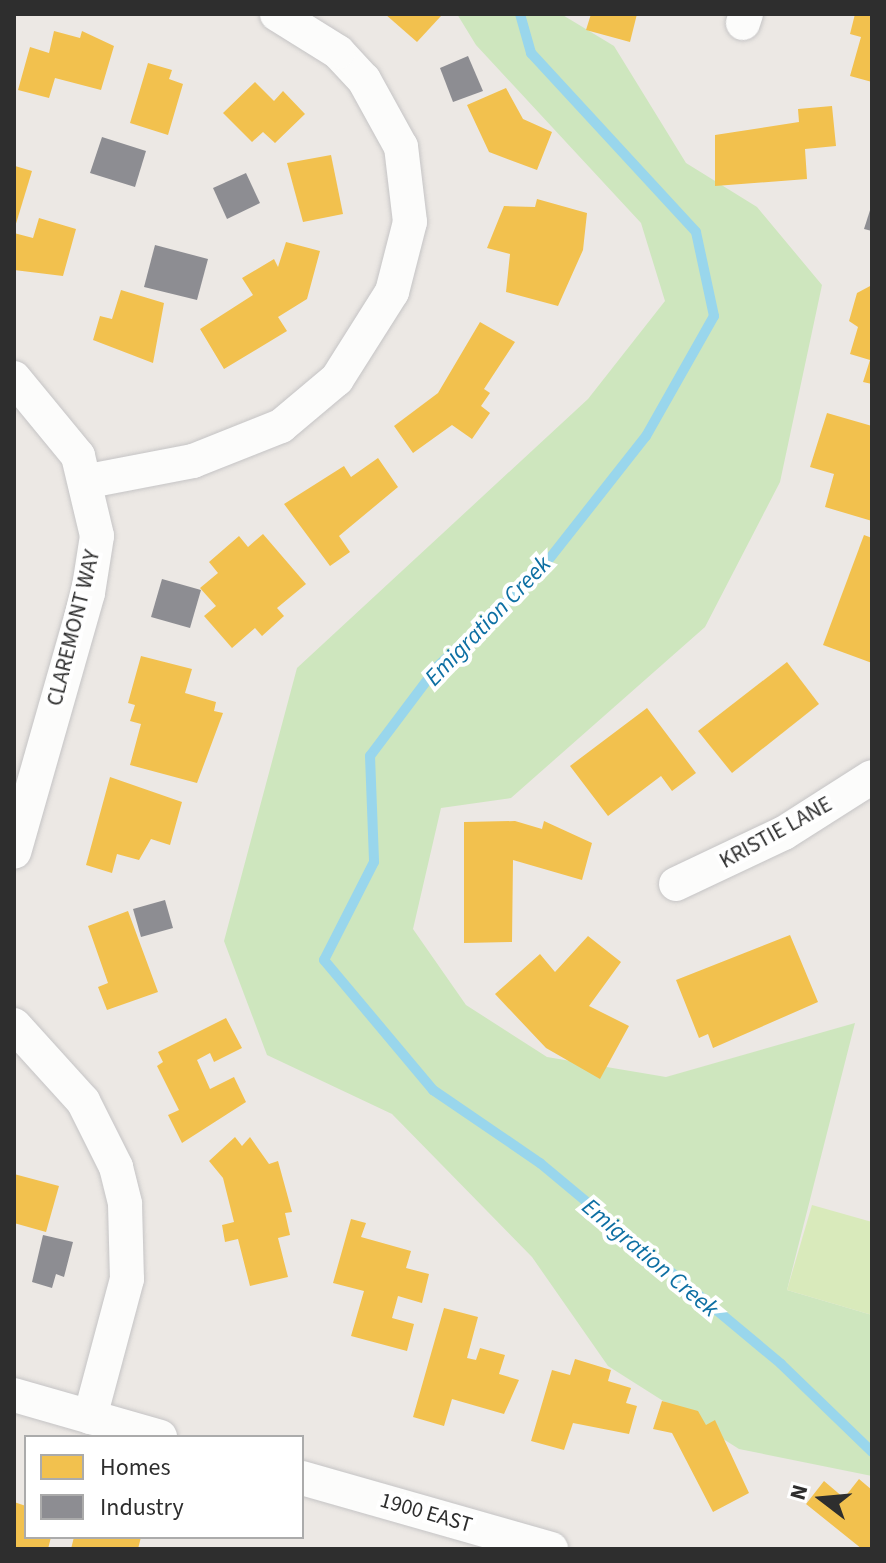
<!DOCTYPE html>
<style>
body{margin:0}
#map{position:relative;width:886px;height:1563px;overflow:hidden;background:#ece8e4;font-family:"Source Sans 3",sans-serif}
div>[style]{position:absolute}
[style*='--x']{left:calc(var(--x)*1px);top:calc(var(--y)*1px);width:calc(var(--w)*1px);rotate:calc(var(--a)*1deg)}
.green>*{inset:0;background:#cee6be}
.pitch>*{inset:0;background:#d9eabb}
.homes>*{inset:0;background:#f2c14e}
.industry>*{inset:0;background:#8d8d92}
.stream>*{height:10px;margin:-5px;padding:0 5px;transform-origin:5px;border-radius:5px;background:#99d6ec}
.roads{filter:drop-shadow(0 0 2px #c5c4c5) drop-shadow(0 0 2px #c5c4c5)}
.street>*{height:34px;margin:-17px;padding:0 17px;transform-origin:17px;border-radius:17px;background:#fcfcfb}
span{translate:-50% -50%;white-space:nowrap;text-align:center;line-height:1.15;-webkit-text-stroke:8px #fff;paint-order:stroke}
.street-label{font-size:22px;color:#2e2e2e}
.water-label{font-size:24px;color:#0d6fa3;font-style:italic}
.frame{position:absolute;inset:0;border:16px solid #2e2e2e;pointer-events:none}
.legend{position:absolute;left:24px;top:1435px;width:280px;height:104px;box-sizing:border-box;background:#fff;border:2px solid #ababab;margin:0;padding:10px 14px;list-style:none;font-size:24px;color:#2e2e2e}
.legend li{display:flex;align-items:center;gap:16px;height:40px}
.legend b{width:40px;border:2px solid #ababab}
.north{position:absolute;left:782px;top:1459px;width:80px;height:80px;-webkit-text-stroke:6px #fff;paint-order:stroke;rotate:286deg;font-size:22px;font-weight:700;line-height:32px;text-align:center;color:#2e2e2e}
.north::after{content:'';display:block;margin:auto;width:28px;height:36px;background:#2e2e2e;clip-path:polygon(50% 0,100% 100%,50% 72%,0 100%)}
</style>
<div id="map">
<div class="green">
<div style="clip-path:polygon(457px 14px,561px 14px,614px 46px,686px 163px,757px 207px,822px 285px,780px 482px,705px 627px,511px 798px,441px 808px,413px 929px,466px 1005px,547px 1057px,666px 1077px,855px 1023px,787px 1290px,872px 1315px,872px 1476px,739px 1449px,608px 1366px,532px 1257px,392px 1114px,267px 1055px,224px 941px,297px 668px,588px 399px,665px 301px,641px 223px,476px 45px)"></div>
</div>
<div class="pitch">
<div style="clip-path:polygon(812px 1205px,872px 1222px,872px 1315px,787px 1290px)"></div>
</div>
<div class="homes">
<div style="clip-path:polygon(385px 14px,438px 14px,441px 16px,417px 42px)"></div>
<div style="clip-path:polygon(591px 14px,637px 14px,630px 42px,586px 30px)"></div>
<div style="clip-path:polygon(855px 14px,872px 14px,872px 82px,850px 76px,861px 37px,850px 34px)"></div>
<div style="clip-path:polygon(54px 31px,80px 38px,82px 31px,114px 46px,101px 90px,55px 78px,49px 98px,18px 90px,30px 47px,49px 53px)"></div>
<div style="clip-path:polygon(148px 63px,172px 70px,169px 79px,183px 84px,168px 135px,130px 123px)"></div>
<div style="clip-path:polygon(255px 82px,274px 101px,283px 91px,305px 114px,275px 143px,263px 132px,252px 142px,223px 113px)"></div>
<div style="clip-path:polygon(506px 88px,523px 119px,552px 132px,537px 170px,489px 152px,467px 105px)"></div>
<div style="clip-path:polygon(832px 106px,836px 146px,805px 149px,807px 179px,715px 186px,715px 135px,799px 122px,798px 109px)"></div>
<div style="clip-path:polygon(331px 155px,343px 214px,303px 222px,287px 163px)"></div>
<div style="clip-path:polygon(15px 166px,32px 171px,15px 227px,14px 170px)"></div>
<div style="clip-path:polygon(537px 199px,587px 213px,583px 250px,558px 306px,506px 292px,510px 254px,487px 248px,504px 206px,535px 207px)"></div>
<div style="clip-path:polygon(39px 218px,76px 229px,63px 276px,14px 270px,14px 233px,33px 238px)"></div>
<div style="clip-path:polygon(286px 242px,320px 251px,307px 299px,278px 317px,287px 331px,224px 369px,200px 329px,253px 295px,242px 278px,274px 259px,278px 267px)"></div>
<div style="clip-path:polygon(872px 285px,872px 384px,863px 382px,870px 360px,850px 354px,858px 327px,849px 321px,857px 293px)"></div>
<div style="clip-path:polygon(121px 290px,164px 303px,153px 363px,93px 340px,100px 316px,112px 319px)"></div>
<div style="clip-path:polygon(480px 322px,515px 342px,484px 389px,490px 393px,481px 406px,490px 413px,472px 439px,452px 425px,413px 453px,394px 426px,438px 393px)"></div>
<div style="clip-path:polygon(827px 413px,872px 426px,872px 521px,825px 507px,834px 474px,810px 467px)"></div>
<div style="clip-path:polygon(378px 458px,398px 487px,339px 536px,350px 552px,330px 566px,284px 504px,344px 466px,351px 477px)"></div>
<div style="clip-path:polygon(263px 534px,306px 584px,277px 608px,284px 616px,262px 636px,255px 628px,232px 648px,204px 616px,216px 606px,200px 588px,218px 573px,209px 562px,239px 536px,248px 547px)"></div>
<div style="clip-path:polygon(864px 535px,872px 538px,872px 663px,823px 645px)"></div>
<div style="clip-path:polygon(141px 656px,192px 669px,185px 693px,216px 702px,214px 711px,223px 713px,197px 783px,130px 765px,141px 724px,130px 721px,135px 705px,128px 703px)"></div>
<div style="clip-path:polygon(787px 662px,819px 704px,732px 773px,698px 731px)"></div>
<div style="clip-path:polygon(647px 708px,696px 773px,672px 791px,661px 776px,608px 816px,570px 766px)"></div>
<div style="clip-path:polygon(110px 777px,182px 802px,170px 845px,151px 839px,139px 860px,117px 854px,112px 873px,86px 865px)"></div>
<div style="clip-path:polygon(515px 821px,542px 829px,544px 821px,592px 843px,582px 880px,513px 860px,512px 942px,464px 943px,464px 822px)"></div>
<div style="clip-path:polygon(128px 911px,158px 992px,107px 1010px,98px 987px,108px 983px,88px 926px)"></div>
<div style="clip-path:polygon(790px 935px,818px 1002px,713px 1048px,708px 1034px,699px 1038px,676px 980px)"></div>
<div style="clip-path:polygon(588px 936px,621px 962px,589px 1006px,629px 1026px,600px 1079px,546px 1048px,495px 994px,540px 954px,555px 972px)"></div>
<div style="clip-path:polygon(226px 1018px,242px 1048px,214px 1062px,210px 1053px,197px 1060px,210px 1089px,234px 1077px,246px 1102px,182px 1143px,168px 1115px,179px 1110px,157px 1066px,163px 1062px,158px 1052px)"></div>
<div style="clip-path:polygon(235px 1137px,242px 1146px,250px 1137px,269px 1164px,278px 1161px,292px 1212px,285px 1213px,290px 1235px,278px 1238px,288px 1277px,250px 1286px,238px 1239px,225px 1242px,222px 1225px,234px 1222px,223px 1178px,209px 1161px)"></div>
<div style="clip-path:polygon(14px 1174px,59px 1186px,46px 1232px,14px 1223px)"></div>
<div style="clip-path:polygon(351px 1219px,366px 1223px,361px 1237px,411px 1251px,406px 1268px,429px 1274px,422px 1303px,398px 1296px,392px 1318px,414px 1324px,407px 1351px,351px 1336px,364px 1291px,333px 1283px)"></div>
<div style="clip-path:polygon(444px 1308px,478px 1317px,467px 1358px,476px 1360px,480px 1348px,505px 1355px,499px 1374px,519px 1380px,504px 1414px,452px 1399px,444px 1426px,413px 1417px)"></div>
<div style="clip-path:polygon(575px 1359px,611px 1370px,608px 1381px,631px 1388px,626px 1403px,637px 1406px,629px 1434px,573px 1423px,564px 1450px,531px 1441px,552px 1370px,570px 1375px)"></div>
<div style="clip-path:polygon(662px 1401px,698px 1411px,706px 1425px,715px 1420px,749px 1493px,713px 1512px,672px 1433px,653px 1429px)"></div>
<div style="clip-path:polygon(859px 1479px,872px 1490px,872px 1549px,862px 1549px,806px 1504px,824px 1481px,844px 1498px)"></div>
<div style="clip-path:polygon(14px 1502px,26px 1506px,26px 1537px,51px 1537px,48px 1549px,14px 1549px)"></div>
<div style="clip-path:polygon(74px 1537px,141px 1537px,138px 1549px,71px 1549px)"></div>
</div>
<div class="industry">
<div style="clip-path:polygon(468px 56px,483px 91px,453px 102px,440px 68px)"></div>
<div style="clip-path:polygon(102px 137px,146px 151px,135px 187px,90px 173px)"></div>
<div style="clip-path:polygon(246px 173px,260px 203px,227px 219px,213px 188px)"></div>
<div style="clip-path:polygon(872px 204px,872px 231px,864px 229px)"></div>
<div style="clip-path:polygon(155px 245px,208px 259px,197px 300px,144px 287px)"></div>
<div style="clip-path:polygon(162px 579px,201px 590px,190px 628px,151px 617px)"></div>
<div style="clip-path:polygon(165px 900px,173px 928px,141px 937px,133px 909px)"></div>
<div style="clip-path:polygon(43px 1235px,73px 1242px,64px 1277px,56px 1274px,52px 1288px,32px 1282px)"></div>
</div>
<div class="stream">
<div style="--x:520;--y:14;--w:41;--a:74.2"></div>
<div style="--x:531;--y:53;--w:243;--a:47.3"></div>
<div style="--x:696;--y:232;--w:86;--a:77.9"></div>
<div style="--x:714;--y:316;--w:138;--a:119.5"></div>
<div style="--x:646;--y:436;--w:168;--a:128.2"></div>
<div style="--x:542;--y:568;--w:144;--a:136.7"></div>
<div style="--x:437;--y:667;--w:111;--a:127"></div>
<div style="--x:370;--y:756;--w:106;--a:87.8"></div>
<div style="--x:374;--y:862;--w:110;--a:117"></div>
<div style="--x:324;--y:960;--w:170;--a:50"></div>
<div style="--x:433;--y:1090;--w:130;--a:34.3"></div>
<div style="--x:540;--y:1163;--w:314;--a:39.8"></div>
<div style="--x:781;--y:1364;--w:127;--a:44"></div>
</div>
<div class="roads">
<div class="street">
<div style="--x:743;--y:23;--w:9;--a:-72"></div>
<div style="--x:14;--y:378;--w:101;--a:50.6"></div>
<div style="--x:78;--y:456;--w:82;--a:76.6"></div>
<div style="--x:97;--y:536;--w:58;--a:99"></div>
<div style="--x:88;--y:593;--w:269;--a:105.9"></div>
<div style="--x:89;--y:481;--w:106;--a:-10.9"></div>
<div style="--x:193;--y:461;--w:95;--a:-21.7"></div>
<div style="--x:281;--y:426;--w:73;--a:-40"></div>
<div style="--x:337;--y:379;--w:103;--a:-57.7"></div>
<div style="--x:392;--y:292;--w:72;--a:-75.6"></div>
<div style="--x:410;--y:222;--w:76;--a:-96.8"></div>
<div style="--x:401;--y:147;--w:77;--a:-118.9"></div>
<div style="--x:364;--y:80;--w:38;--a:-133"></div>
<div style="--x:338;--y:52;--w:72;--a:-148.1"></div>
<div style="--x:676;--y:884;--w:119;--a:-25.3"></div>
<div style="--x:784;--y:833;--w:104;--a:-32.5"></div>
<div style="--x:14;--y:1025;--w:103;--a:47.8"></div>
<div style="--x:83;--y:1101;--w:74;--a:63.4"></div>
<div style="--x:116;--y:1167;--w:38;--a:76"></div>
<div style="--x:125;--y:1204;--w:75;--a:88.5"></div>
<div style="--x:127;--y:1279;--w:143;--a:105"></div>
<div style="--x:14;--y:1395;--w:152;--a:16"></div>
<div style="--x:302;--y:1478;--w:259;--a:15.9"></div>
</div>
</div>
<div class="street-label">
<span style="left:74px;top:628px;rotate:-76deg">CLAREMONT WAY</span>
<span style="left:776px;top:833px;rotate:-29deg">KRISTIE LANE</span>
<span style="left:426px;top:1513px;rotate:16deg">1900 EAST</span>
</div>
<div class="water-label">
<span style="left:488px;top:621px;rotate:-46deg">Emigration Creek</span>
<span style="left:650px;top:1258px;rotate:40deg">Emigration Creek</span>
</div>
<div class="frame"></div>
<ul class="legend">
<li><b style="height:22px;background:#f2c14e"></b>Homes</li>
<li><b style="height:22px;background:#8d8d92"></b>Industry</li>
</ul>
<div class="north">N</div>
</div>
